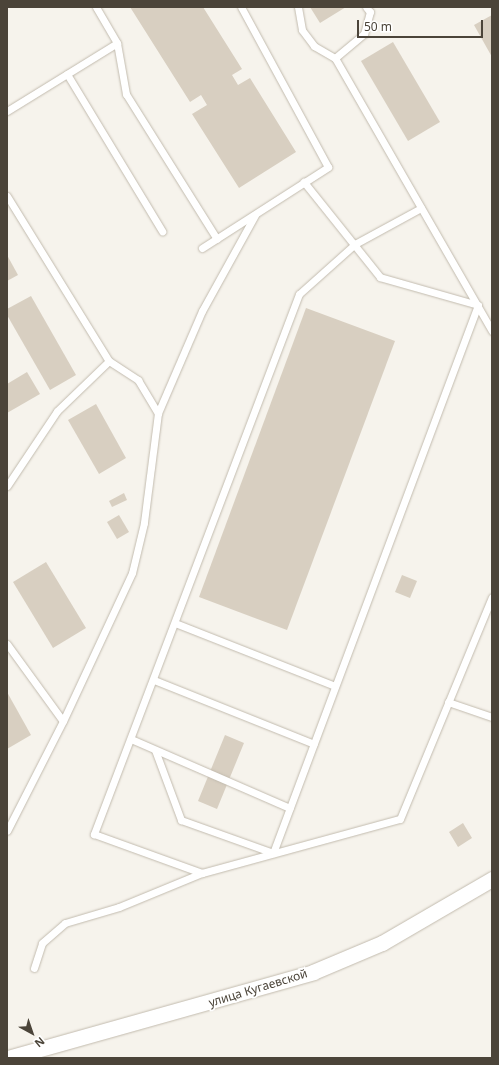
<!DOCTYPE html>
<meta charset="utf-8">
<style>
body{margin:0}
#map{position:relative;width:499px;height:1065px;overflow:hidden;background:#f6f3ec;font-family:"Noto Sans",sans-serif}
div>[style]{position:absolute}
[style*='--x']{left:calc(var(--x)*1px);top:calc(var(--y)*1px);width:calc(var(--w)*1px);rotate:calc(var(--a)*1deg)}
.building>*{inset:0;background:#d8cfc1}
.roads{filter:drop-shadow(0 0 1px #c2bbae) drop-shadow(0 0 1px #c2bbae)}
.service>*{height:7px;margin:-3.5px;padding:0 3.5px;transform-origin:3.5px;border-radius:3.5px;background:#fff}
.minor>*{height:15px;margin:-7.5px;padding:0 7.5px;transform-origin:7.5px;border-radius:7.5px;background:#fff}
span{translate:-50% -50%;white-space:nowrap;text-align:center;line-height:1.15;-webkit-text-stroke:3.5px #fff;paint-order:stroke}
.street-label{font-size:12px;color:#4b4439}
.frame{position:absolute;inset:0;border:8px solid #4b4439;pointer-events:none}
.north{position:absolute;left:12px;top:1013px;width:40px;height:40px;-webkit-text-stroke:3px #fff;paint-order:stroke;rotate:140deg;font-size:11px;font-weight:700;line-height:16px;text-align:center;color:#4b4439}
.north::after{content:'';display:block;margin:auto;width:14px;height:18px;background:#4b4439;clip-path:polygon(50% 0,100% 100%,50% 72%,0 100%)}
.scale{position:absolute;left:357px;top:20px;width:126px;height:18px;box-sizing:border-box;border:2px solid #4b4439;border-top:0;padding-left:5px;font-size:12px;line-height:14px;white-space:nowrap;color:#4b4439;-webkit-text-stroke:3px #fff;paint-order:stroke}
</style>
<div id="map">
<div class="building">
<div style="clip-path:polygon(130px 7px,203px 7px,242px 69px,232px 75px,238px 85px,250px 78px,296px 152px,239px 188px,192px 114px,207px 105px,201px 95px,190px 102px)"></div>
<div style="clip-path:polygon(310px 7px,346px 7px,320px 23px)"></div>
<div style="clip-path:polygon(492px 15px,492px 57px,474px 25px)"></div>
<div style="clip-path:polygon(393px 42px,440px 122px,408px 141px,361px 61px)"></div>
<div style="clip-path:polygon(7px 255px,18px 275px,7px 281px)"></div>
<div style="clip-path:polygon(31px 296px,76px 375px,50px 390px,7px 315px,7px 309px)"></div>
<div style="clip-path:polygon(306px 308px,395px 341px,287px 630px,199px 597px)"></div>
<div style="clip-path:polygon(27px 372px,40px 394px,7px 413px,7px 384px)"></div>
<div style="clip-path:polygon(96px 404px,126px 458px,99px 474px,68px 420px)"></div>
<div style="clip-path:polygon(124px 493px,127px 500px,112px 507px,109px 501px)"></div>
<div style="clip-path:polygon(119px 515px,129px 532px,117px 539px,107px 522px)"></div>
<div style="clip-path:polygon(46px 562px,86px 628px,53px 648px,13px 582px)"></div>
<div style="clip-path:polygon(402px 575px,417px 581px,410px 598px,395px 592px)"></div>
<div style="clip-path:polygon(7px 692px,31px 735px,7px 749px)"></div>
<div style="clip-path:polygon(225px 735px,244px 743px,217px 809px,198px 801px)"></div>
<div style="clip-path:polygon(463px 823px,472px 838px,458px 847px,449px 832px)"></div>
</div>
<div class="roads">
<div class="service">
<div style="--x:96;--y:7;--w:42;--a:59.7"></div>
<div style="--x:117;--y:43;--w:52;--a:80"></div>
<div style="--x:126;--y:94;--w:171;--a:57.9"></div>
<div style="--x:298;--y:7;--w:23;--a:80"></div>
<div style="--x:302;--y:30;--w:20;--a:53"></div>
<div style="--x:314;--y:46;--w:24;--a:30"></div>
<div style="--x:335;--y:58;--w:315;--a:60.1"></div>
<div style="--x:335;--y:58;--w:38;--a:-40"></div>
<div style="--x:364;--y:34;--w:23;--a:-75"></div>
<div style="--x:370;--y:12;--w:6;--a:-129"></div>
<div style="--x:67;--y:74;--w:184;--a:58.8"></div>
<div style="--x:7;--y:111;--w:129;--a:-31.7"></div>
<div style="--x:7;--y:196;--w:194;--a:58.3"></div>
<div style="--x:109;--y:361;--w:35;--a:33"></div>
<div style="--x:138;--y:380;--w:39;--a:59"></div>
<div style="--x:158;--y:413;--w:111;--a:97.3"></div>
<div style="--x:144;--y:523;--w:51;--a:103.5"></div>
<div style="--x:132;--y:573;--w:163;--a:115"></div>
<div style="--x:63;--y:721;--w:123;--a:117"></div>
<div style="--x:421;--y:208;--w:75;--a:151.4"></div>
<div style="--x:355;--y:244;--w:75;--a:138.2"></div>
<div style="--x:299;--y:294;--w:578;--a:110.79"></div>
<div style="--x:94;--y:834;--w:115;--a:19.9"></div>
<div style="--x:202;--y:873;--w:205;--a:-15.3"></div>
<div style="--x:400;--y:819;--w:240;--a:-67.5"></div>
<div style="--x:202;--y:248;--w:150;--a:-32.7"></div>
<div style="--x:328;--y:167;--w:182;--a:-118.5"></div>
<div style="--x:158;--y:413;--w:111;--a:-66.7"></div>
<div style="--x:202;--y:311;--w:110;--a:-61.1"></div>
<div style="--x:7;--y:486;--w:90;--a:-56.3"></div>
<div style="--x:57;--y:411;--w:72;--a:-43.9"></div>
<div style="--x:175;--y:623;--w:172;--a:21.5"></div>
<div style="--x:7;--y:644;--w:95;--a:54"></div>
<div style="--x:154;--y:680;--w:172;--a:21.8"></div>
<div style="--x:448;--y:702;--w:46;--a:18.8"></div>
<div style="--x:131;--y:739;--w:173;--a:23.5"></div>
<div style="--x:155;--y:750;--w:75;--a:69.6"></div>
<div style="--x:181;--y:820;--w:98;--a:19.7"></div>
<div style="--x:273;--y:853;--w:585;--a:-69.49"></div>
<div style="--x:478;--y:305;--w:102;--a:-164.1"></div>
<div style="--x:380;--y:277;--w:122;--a:-128.7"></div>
<div style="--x:34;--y:968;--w:26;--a:-72"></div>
<div style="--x:42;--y:943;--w:30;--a:-41"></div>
<div style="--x:65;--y:923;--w:56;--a:-16.5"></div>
<div style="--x:119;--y:907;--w:90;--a:-22.3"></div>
</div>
<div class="minor">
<div style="--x:8;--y:1058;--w:317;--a:-15.7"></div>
<div style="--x:313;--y:972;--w:75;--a:-22.8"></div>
<div style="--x:382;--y:943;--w:127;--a:-30.2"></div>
</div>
</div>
<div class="street-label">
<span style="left:258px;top:988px;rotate:-17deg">улица Кугаевской</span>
</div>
<div class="frame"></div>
<div class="north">N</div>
<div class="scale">50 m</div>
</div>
